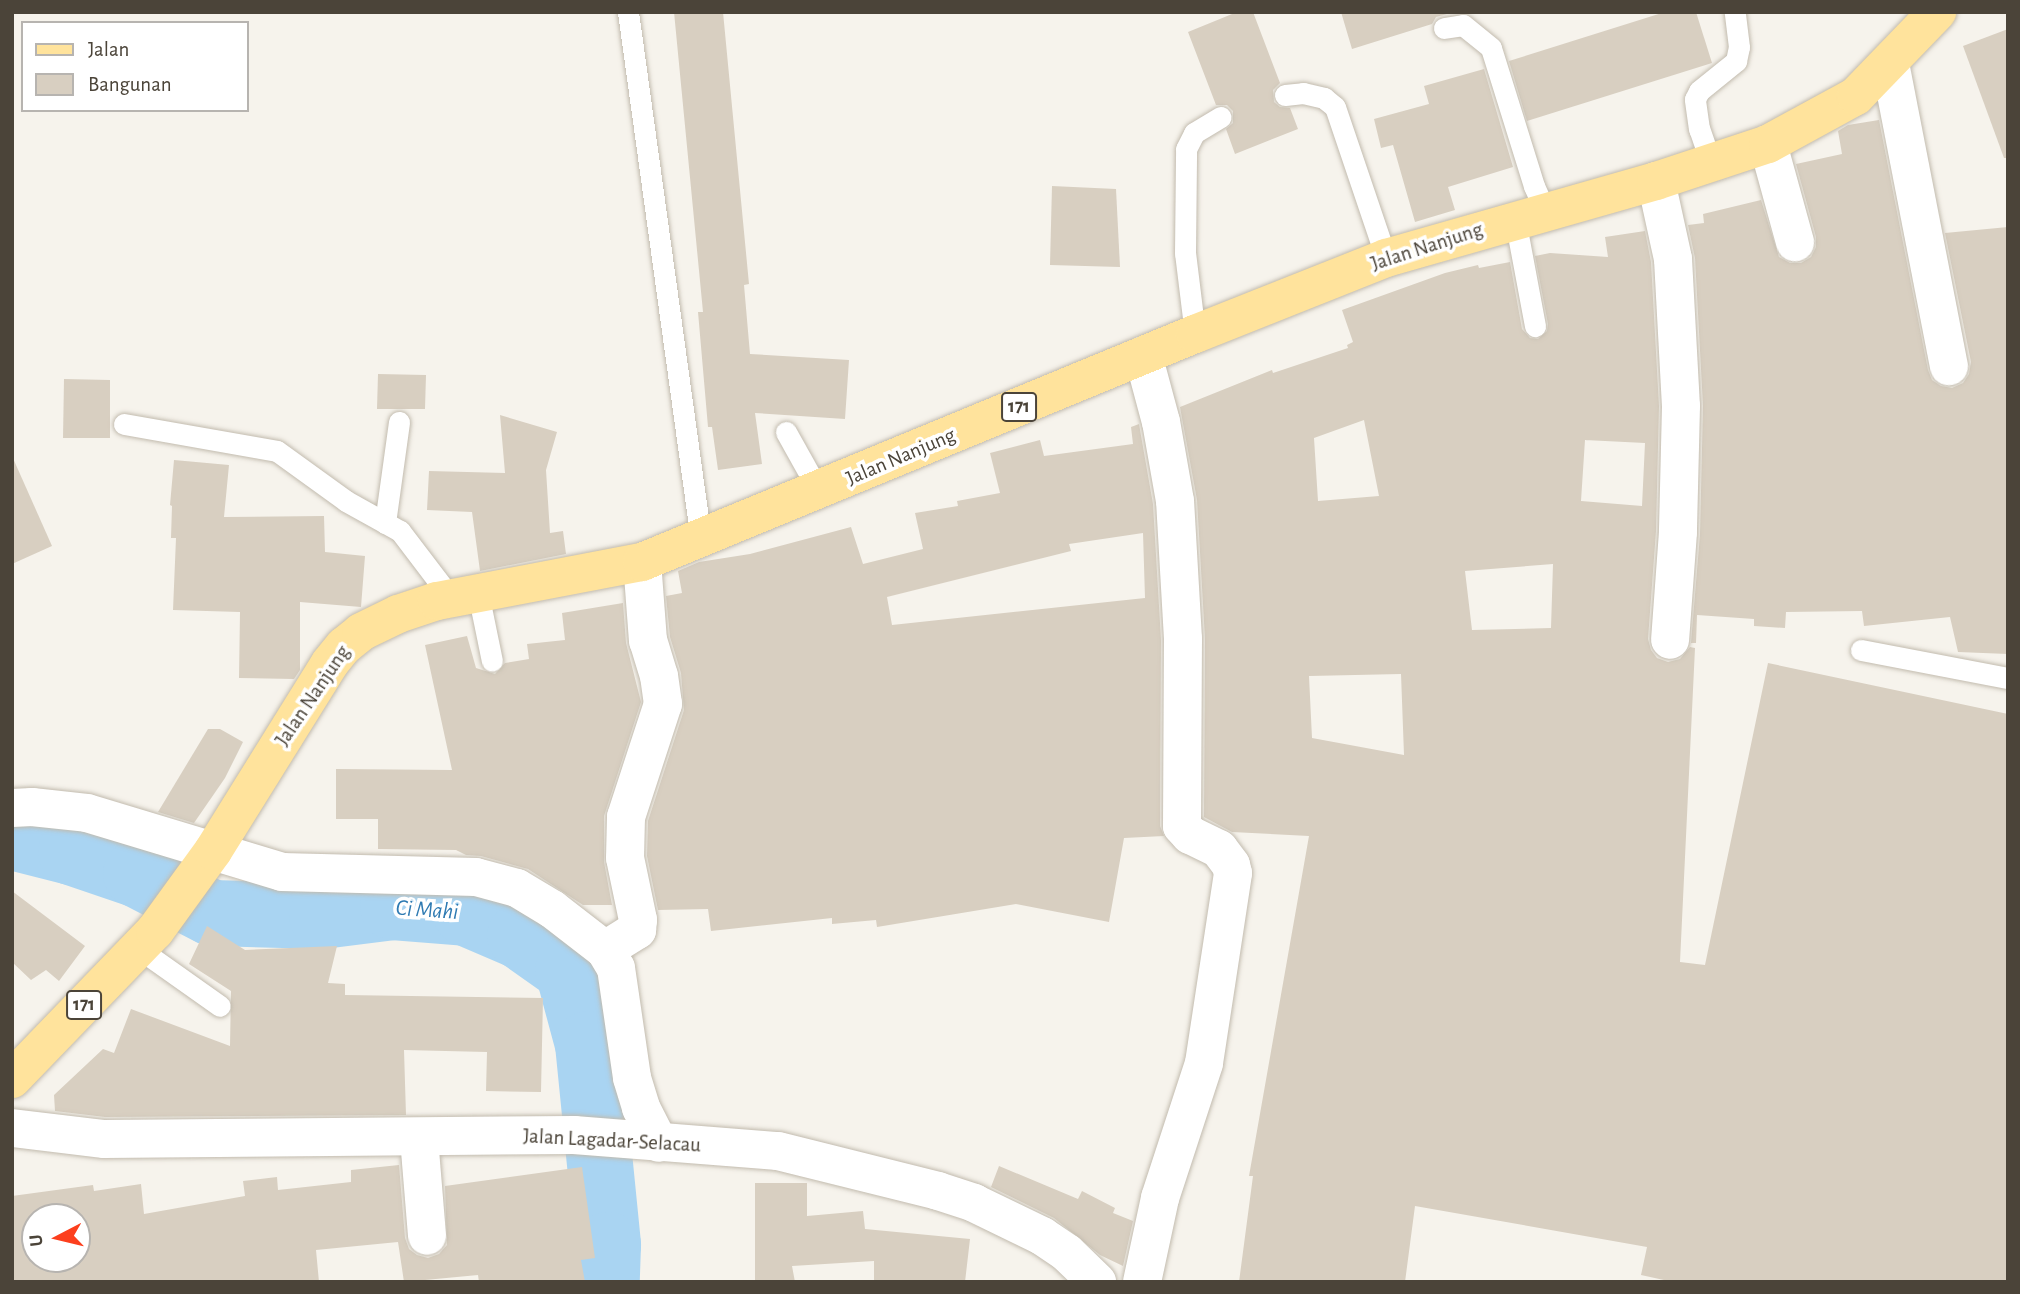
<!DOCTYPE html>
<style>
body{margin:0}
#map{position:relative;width:2020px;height:1294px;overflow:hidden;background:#f6f3ec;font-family:"Alegreya Sans",sans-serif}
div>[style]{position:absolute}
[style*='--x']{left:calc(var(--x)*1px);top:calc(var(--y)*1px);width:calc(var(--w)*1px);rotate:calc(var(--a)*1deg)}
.river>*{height:66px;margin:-33px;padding:0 33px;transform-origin:33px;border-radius:33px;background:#a9d4f2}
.building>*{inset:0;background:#d8cfc1}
.roads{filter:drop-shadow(0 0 2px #c2bbae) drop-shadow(0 0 2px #c2bbae)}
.service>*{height:21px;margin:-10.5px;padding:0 10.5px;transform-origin:10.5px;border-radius:10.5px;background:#fff}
.minor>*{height:38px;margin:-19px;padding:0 19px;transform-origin:19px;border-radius:19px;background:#fff}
.tertiary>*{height:38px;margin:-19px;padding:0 19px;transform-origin:19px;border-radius:19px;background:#fff}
.primary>*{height:38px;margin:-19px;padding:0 19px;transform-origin:19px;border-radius:19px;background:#ffe39c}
span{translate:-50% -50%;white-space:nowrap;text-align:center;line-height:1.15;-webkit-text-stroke:7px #fff;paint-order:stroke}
.shield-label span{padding:2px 5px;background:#fff;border:2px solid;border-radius:5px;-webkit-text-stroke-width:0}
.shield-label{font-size:19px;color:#4b4439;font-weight:700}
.street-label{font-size:21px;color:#4b4439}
.water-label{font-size:23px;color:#2e7ab2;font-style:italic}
.frame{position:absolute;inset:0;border:14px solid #4b4439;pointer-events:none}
.legend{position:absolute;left:21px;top:21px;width:228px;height:91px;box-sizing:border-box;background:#fff;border:2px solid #b7b4b0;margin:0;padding:9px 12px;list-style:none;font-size:21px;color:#4b4439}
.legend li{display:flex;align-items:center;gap:14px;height:35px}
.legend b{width:35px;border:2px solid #b7b4b0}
.north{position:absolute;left:21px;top:1203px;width:70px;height:70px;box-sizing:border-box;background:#fff;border:2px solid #b7b4b0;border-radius:50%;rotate:263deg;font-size:19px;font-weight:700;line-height:28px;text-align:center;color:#4b4439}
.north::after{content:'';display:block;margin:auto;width:24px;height:32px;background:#fc3f1d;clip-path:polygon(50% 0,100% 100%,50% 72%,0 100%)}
</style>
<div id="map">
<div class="river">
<div style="--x:12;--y:837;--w:61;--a:14.3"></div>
<div style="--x:71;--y:852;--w:69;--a:18.7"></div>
<div style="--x:136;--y:874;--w:85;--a:27.2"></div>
<div style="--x:212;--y:913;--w:110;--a:1.6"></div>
<div style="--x:322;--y:916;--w:72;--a:-7.2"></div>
<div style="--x:393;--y:907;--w:73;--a:4.7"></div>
<div style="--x:466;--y:913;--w:59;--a:23.1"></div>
<div style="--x:520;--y:936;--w:59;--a:35.3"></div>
<div style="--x:568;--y:970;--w:77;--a:74.9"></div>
<div style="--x:588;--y:1044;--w:202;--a:84.3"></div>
<div style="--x:608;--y:1245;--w:37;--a:92"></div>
</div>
<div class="building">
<div style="clip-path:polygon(674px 12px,723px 12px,749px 284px,744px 285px,750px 354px,849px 360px,845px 419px,755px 413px,762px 464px,718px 470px,712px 427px,708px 427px,698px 312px,703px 312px)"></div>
<div style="clip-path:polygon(1237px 12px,1253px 12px,1280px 83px,1273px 90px,1274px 102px,1280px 107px,1290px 108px,1298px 129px,1235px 154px,1226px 129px,1233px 123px,1233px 111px,1227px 105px,1216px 105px,1188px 32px)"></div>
<div style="clip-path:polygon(1341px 12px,1446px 12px,1447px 14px,1436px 17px,1432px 24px,1352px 49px)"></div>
<div style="clip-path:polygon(1665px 12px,1696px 12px,1712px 63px,1527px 121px,1509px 61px)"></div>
<div style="clip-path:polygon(2008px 29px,2008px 158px,2004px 158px,1963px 46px)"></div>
<div style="clip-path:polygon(1484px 69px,1513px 167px,1448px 187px,1455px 210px,1415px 222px,1393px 145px,1381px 148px,1374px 119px,1429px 104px,1424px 86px)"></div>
<div style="clip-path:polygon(1879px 120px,1928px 370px,1932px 380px,1941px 386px,1952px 388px,1963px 383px,1969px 374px,1971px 362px,1945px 233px,2008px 227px,2008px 654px,1958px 652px,1950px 617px,1864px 626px,1862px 611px,1786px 612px,1785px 628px,1754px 626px,1754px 619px,1697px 615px,1696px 643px,1691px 643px,1700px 534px,1703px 406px,1695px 258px,1688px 225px,1704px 223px,1703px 214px,1761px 200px,1779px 257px,1790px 263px,1801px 263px,1811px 257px,1816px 247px,1816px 237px,1796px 164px,1842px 154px,1838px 131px,1848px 125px)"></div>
<div style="clip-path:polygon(1052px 186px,1116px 189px,1120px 267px,1050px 265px)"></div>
<div style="clip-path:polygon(evenodd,1645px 231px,1651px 262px,1659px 406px,1656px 531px,1648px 639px,1651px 650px,1657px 658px,1668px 662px,1680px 659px,1690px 647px,1695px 648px,1680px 962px,1705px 965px,1768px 663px,2008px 714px,2008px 1282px,1673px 1282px,1641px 1275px,1647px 1247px,1415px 1206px,1405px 1282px,1239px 1282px,1253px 1176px,1249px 1176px,1309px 836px,1232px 832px,1204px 817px,1205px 639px,1197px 500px,1180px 407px,1272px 370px,1273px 373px,1348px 348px,1347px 345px,1353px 342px,1342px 310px,1445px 273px,1478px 265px,1479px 268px,1510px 262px,1522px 329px,1530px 338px,1538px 339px,1547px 331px,1548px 324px,1535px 256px,1550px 253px,1608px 257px,1605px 237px,1645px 231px,1364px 420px,1379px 496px,1318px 501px,1314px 438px,1364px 420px,1645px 231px,1585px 440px,1645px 443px,1642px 506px,1581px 501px,1585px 440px,1645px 231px,1553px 564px,1551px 628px,1472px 630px,1465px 571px,1553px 564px,1645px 231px,1401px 674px,1404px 755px,1312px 738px,1309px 676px,1401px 674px)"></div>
<div style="clip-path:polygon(378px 374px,426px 375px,425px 409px,377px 409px)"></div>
<div style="clip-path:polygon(64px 379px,110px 380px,110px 438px,63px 438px)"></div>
<div style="clip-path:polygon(500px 415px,557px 432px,546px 470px,550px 533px,563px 531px,566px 554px,480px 571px,472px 512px,427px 510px,429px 471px,505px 473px)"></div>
<div style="clip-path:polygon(evenodd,1139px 424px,1153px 504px,1161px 640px,1160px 826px,1164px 836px,1124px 838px,1109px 922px,1016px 904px,877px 927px,876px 920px,832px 924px,832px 918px,711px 931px,708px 909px,658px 910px,647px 856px,648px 821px,684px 710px,681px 673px,670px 637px,666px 596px,682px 593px,678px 571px,699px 562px,750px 554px,851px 527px,863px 564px,923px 549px,915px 513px,958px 506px,957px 501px,1000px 493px,990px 453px,1040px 440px,1044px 456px,1133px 444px,1131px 427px,1139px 424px,1143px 533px,1145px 598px,892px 625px,887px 597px,1071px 551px,1069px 544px,1143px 533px)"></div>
<div style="clip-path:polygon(12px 456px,52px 546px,12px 564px)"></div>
<div style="clip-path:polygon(174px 460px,229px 465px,224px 517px,324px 516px,325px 552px,365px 556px,361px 607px,300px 602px,300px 670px,294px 679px,239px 678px,240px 612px,173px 610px,176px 538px,171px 538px,172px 506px,170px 505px)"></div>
<div style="clip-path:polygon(623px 603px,626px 643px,641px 702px,604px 816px,604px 862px,612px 905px,583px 905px,528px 869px,481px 856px,466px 855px,456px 850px,378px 849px,378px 819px,336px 819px,336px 769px,452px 770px,425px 645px,467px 636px,476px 668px,495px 674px,505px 663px,529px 659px,527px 644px,565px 640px,562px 613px)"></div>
<div style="clip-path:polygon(208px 729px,220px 729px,243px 742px,225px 778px,194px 823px,158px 812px)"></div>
<div style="clip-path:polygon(12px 891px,85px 946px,59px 981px,46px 970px,31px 980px,12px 962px)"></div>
<div style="clip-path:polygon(207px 926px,245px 950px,337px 946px,328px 983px,345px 984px,345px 995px,543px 998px,541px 1092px,486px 1091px,487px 1052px,404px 1050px,406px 1115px,105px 1117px,55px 1111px,54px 1095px,103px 1049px,114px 1053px,131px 1009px,230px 1046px,231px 991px,189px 964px)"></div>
<div style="clip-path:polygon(evenodd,399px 1165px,405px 1238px,409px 1249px,417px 1255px,428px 1258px,439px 1254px,447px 1245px,445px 1186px,582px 1167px,595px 1258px,581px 1260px,585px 1282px,479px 1282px,478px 1275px,404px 1282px,398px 1242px,316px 1250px,319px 1282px,12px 1282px,12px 1196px,93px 1185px,94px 1191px,141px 1184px,144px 1214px,245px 1196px,243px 1181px,277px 1177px,278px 1190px,351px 1182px,351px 1170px,399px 1165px,35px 1217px,77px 1217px,77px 1259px,35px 1259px,35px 1217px)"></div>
<div style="clip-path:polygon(999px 1166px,1078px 1199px,1082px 1191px,1115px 1208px,1113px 1213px,1133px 1221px,1123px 1266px,1100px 1255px,1054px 1218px,991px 1187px)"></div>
<div style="clip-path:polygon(755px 1183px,807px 1183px,807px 1216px,863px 1211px,865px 1229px,970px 1239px,965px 1282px,874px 1282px,874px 1261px,792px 1266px,795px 1282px,755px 1282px)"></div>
</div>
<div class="roads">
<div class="service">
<div style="--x:628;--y:12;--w:533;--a:82.13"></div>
<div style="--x:1444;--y:28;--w:19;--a:-9"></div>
<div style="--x:1463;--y:25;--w:36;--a:39"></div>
<div style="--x:1491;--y:48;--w:145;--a:72.7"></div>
<div style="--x:1534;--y:186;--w:27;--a:66"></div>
<div style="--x:1285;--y:95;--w:18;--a:-6"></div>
<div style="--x:1303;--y:93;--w:22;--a:13"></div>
<div style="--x:1324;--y:98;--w:14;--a:39"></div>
<div style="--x:1335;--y:107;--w:159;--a:71.3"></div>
<div style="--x:1711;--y:163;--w:36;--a:-109"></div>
<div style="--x:1699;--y:129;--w:30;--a:-98"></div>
<div style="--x:1695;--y:99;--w:9;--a:-63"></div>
<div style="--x:1699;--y:91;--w:48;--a:-39"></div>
<div style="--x:1736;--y:61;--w:14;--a:-78"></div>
<div style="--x:1739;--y:47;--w:35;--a:-97"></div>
<div style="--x:1515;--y:219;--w:109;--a:79.4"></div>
<div style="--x:1195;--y:334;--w:82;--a:-97"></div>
<div style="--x:1185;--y:253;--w:104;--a:-89.4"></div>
<div style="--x:1186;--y:149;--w:18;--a:-63"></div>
<div style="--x:1194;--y:133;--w:31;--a:-31"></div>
<div style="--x:124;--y:424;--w:155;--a:10"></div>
<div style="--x:277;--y:451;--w:85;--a:35.9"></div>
<div style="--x:346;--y:501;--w:62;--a:29.1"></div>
<div style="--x:400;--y:531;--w:84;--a:52.7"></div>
<div style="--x:786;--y:432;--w:68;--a:60.8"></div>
<div style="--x:385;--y:523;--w:102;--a:-82.1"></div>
<div style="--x:478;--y:593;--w:69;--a:78.4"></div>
<div style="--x:1861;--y:650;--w:150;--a:10.8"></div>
<div style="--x:138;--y:948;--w:100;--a:35.3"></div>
</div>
<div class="minor">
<div style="--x:1890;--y:63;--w:309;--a:79"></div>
<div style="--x:1768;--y:144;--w:102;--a:74.6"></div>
<div style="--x:1656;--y:181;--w:80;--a:77.7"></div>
<div style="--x:1673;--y:259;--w:147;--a:86.9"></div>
<div style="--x:1681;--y:406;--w:126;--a:91.4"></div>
<div style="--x:1678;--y:532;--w:108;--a:94.2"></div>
<div style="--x:12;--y:808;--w:20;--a:-3"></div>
<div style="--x:32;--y:807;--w:55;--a:6.2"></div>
<div style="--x:87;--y:813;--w:204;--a:16.8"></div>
<div style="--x:282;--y:872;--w:194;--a:1.5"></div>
<div style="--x:476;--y:877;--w:42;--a:15"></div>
<div style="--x:517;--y:888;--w:41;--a:31"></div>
<div style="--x:552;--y:909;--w:67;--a:37.7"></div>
<div style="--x:605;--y:950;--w:21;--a:59"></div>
<div style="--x:616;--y:968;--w:111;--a:81.7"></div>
<div style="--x:632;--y:1078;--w:31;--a:73"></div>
<div style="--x:641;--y:1108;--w:39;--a:63"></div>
<div style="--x:605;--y:950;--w:38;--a:-32"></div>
<div style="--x:637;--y:930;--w:10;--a:-84"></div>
<div style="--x:638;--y:920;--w:63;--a:-101.8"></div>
<div style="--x:625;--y:858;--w:41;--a:-88.6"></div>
<div style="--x:626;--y:817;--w:119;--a:-71.9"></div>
<div style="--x:663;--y:704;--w:28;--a:-98"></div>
<div style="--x:659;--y:676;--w:37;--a:-107"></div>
<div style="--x:648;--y:641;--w:79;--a:-94.3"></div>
<div style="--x:419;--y:1138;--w:98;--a:85.3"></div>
<div style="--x:1142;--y:1282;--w:86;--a:-77.9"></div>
<div style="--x:1160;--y:1198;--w:142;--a:-71.9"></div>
<div style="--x:1204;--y:1063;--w:192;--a:-81.3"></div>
<div style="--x:1233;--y:873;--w:8;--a:-104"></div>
<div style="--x:1231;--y:865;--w:20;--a:-127"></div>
<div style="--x:1219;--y:849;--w:32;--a:-154"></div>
<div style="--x:1190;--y:835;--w:12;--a:-132"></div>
<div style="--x:1182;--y:826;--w:187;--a:-89.7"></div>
<div style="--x:1183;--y:639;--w:138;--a:-93.3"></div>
<div style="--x:1175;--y:501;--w:80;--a:-100"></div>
<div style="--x:1161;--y:422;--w:69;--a:-105"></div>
</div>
<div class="tertiary">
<div style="--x:12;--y:1128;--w:93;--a:6.8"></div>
<div style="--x:104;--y:1139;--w:470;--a:-0.5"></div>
<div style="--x:574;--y:1135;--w:205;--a:4.5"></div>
<div style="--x:778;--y:1151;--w:165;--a:14"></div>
<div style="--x:938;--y:1191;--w:38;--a:18"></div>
<div style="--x:974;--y:1203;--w:76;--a:25.9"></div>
<div style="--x:1042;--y:1236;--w:30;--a:34"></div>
<div style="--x:1067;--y:1253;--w:42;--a:44"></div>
</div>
<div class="primary">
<div style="--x:12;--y:1079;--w:206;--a:-46"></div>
<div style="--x:155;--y:931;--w:99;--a:-54.1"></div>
<div style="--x:213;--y:851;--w:221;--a:-58.1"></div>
<div style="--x:330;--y:663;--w:22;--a:-51"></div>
<div style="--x:344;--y:646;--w:22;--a:-39"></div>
<div style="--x:361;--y:632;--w:41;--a:-25.9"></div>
<div style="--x:398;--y:614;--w:41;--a:-18.4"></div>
<div style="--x:437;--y:601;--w:209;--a:-10.8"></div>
<div style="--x:642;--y:562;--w:598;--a:-22.41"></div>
<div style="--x:1195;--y:334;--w:206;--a:-21.7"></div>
<div style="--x:1386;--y:258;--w:281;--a:-15.9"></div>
<div style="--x:1656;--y:181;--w:118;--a:-18.3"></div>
<div style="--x:1768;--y:144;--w:100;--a:-28.6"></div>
<div style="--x:1856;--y:96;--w:117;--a:-46"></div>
</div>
</div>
<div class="shield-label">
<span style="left:1019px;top:407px">171</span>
<span style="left:84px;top:1005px">171</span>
</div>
<div class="street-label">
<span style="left:1427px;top:247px;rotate:-18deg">Jalan Nanjung</span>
<span style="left:901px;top:457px;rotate:-23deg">Jalan Nanjung</span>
<span style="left:313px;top:696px;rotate:-56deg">Jalan Nanjung</span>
<span style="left:612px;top:1141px;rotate:3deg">Jalan Lagadar-Selacau</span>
</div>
<div class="water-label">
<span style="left:427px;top:911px;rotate:4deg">Ci Mahi</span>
</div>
<div class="frame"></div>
<ul class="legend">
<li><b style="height:9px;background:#ffe39c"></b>Jalan</li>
<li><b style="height:19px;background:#d8cfc1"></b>Bangunan</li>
</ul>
<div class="north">U</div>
</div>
